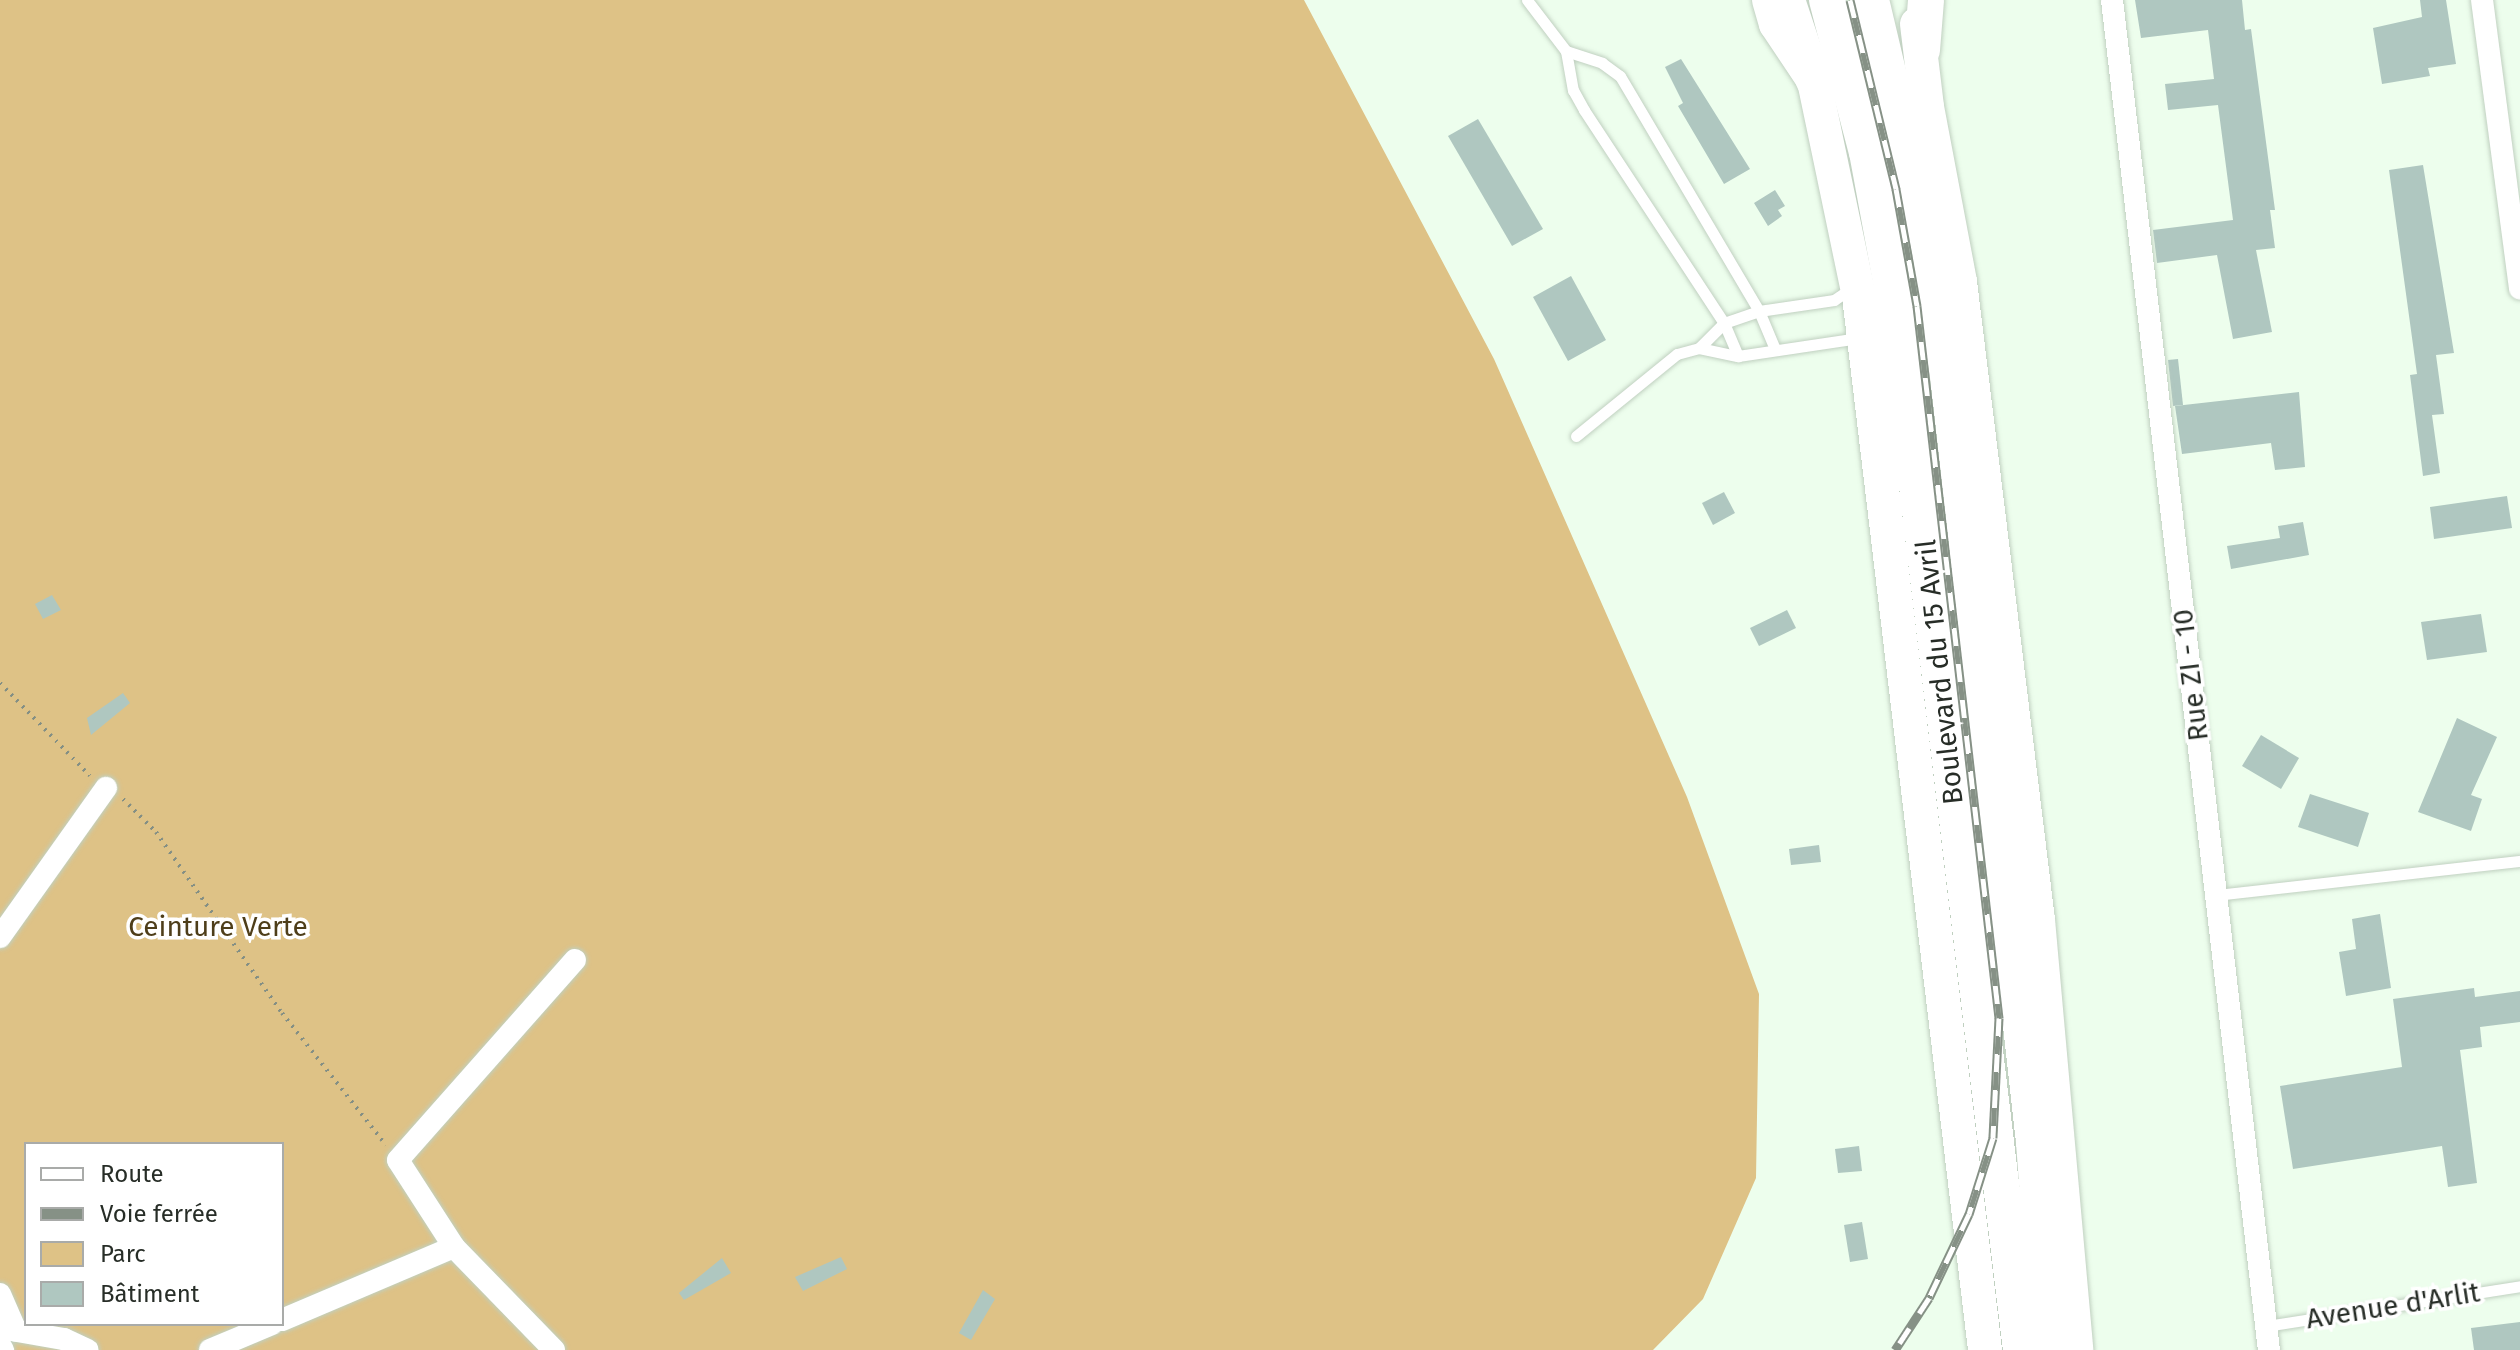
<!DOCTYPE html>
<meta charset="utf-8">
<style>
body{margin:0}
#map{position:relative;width:2520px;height:1350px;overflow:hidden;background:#edfeed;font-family:"Fira Sans",sans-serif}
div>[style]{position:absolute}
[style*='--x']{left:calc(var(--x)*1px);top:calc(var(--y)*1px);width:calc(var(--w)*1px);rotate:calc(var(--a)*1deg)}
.green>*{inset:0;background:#dec286}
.building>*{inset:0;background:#afc7c0}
.path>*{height:4px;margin-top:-2px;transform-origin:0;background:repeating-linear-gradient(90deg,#848f84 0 2px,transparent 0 8px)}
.roads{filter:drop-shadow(0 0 2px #c0d0c0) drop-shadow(0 0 2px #c0d0c0)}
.service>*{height:11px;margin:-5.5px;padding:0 5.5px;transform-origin:5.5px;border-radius:5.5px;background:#fff}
.minor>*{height:22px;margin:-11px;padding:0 11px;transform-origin:11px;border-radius:11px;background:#fff}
.primary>*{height:34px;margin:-17px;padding:0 17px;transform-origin:17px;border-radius:17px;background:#fff}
.trunk>*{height:36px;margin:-18px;padding:0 18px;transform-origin:18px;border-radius:18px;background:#fff}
.rail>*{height:9px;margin-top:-4.5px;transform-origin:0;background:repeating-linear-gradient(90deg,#fff 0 18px,#869186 0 36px);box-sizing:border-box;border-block:2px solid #869186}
span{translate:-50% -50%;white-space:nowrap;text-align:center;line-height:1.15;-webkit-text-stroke:7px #fff;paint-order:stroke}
.street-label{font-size:28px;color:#272d27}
.park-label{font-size:28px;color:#4e3e1a}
.legend{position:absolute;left:24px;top:1142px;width:260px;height:184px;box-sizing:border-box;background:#fff;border:2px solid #a9aba9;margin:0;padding:10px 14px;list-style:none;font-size:24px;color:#272d27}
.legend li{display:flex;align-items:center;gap:16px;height:40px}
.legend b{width:40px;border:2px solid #a9aba9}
</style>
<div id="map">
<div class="green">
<div style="clip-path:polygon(evenodd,0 0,1304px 0,1494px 359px,1687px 797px,1759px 994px,1756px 1178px,1703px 1299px,1653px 1350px,0 1350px,0 0,26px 1144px,282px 1144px,282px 1324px,26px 1324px,26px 1144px)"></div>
</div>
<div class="building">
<div style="clip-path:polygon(2135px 0,2242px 0,2245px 30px,2251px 29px,2275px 210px,2270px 210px,2275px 248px,2256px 250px,2272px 332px,2233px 339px,2217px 255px,2157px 263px,2153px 230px,2233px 220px,2218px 105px,2168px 110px,2165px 84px,2214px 79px,2208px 30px,2141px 38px)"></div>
<div style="clip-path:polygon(2420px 0,2446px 0,2456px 64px,2428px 68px,2430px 76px,2382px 84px,2373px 28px,2422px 17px)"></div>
<div style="clip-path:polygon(1681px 59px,1750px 169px,1724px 184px,1678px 106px,1683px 103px,1665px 67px)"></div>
<div style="clip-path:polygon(1478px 119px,1543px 229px,1512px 246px,1448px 136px)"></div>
<div style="clip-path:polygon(2423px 165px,2454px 353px,2436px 355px,2444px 414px,2432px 415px,2440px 473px,2423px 476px,2410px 375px,2417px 374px,2389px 170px)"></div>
<div style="clip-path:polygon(1775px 190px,1785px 206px,1778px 210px,1782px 216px,1768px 226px,1754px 203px)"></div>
<div style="clip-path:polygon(1571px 276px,1606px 340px,1568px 361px,1533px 297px)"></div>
<div style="clip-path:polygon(2178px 359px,2183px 405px,2173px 406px,2168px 360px)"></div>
<div style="clip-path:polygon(2299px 392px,2305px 467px,2275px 470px,2271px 443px,2182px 454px,2175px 406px)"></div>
<div style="clip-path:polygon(1724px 492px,1735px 513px,1713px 525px,1702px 503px)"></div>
<div style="clip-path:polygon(2507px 496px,2512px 528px,2434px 539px,2430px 507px)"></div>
<div style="clip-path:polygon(2303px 522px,2309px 555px,2231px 569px,2227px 546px,2280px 538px,2278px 526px)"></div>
<div style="clip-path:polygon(52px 595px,61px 610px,43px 619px,35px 604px)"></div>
<div style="clip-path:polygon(1787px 610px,1796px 628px,1759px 646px,1750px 628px)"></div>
<div style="clip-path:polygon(2481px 614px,2487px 652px,2427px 660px,2421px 622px)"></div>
<div style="clip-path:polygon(123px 693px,130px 703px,91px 735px,87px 718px)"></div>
<div style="clip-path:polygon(2457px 718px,2497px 737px,2471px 795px,2482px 799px,2471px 831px,2418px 812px)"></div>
<div style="clip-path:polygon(2261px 735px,2299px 758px,2281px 789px,2242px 766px)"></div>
<div style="clip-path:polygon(2310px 794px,2369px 813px,2358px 847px,2298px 827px)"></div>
<div style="clip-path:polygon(1819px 845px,1821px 862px,1791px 865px,1789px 849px)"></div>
<div style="clip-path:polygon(2380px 914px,2391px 988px,2346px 996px,2339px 952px,2356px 949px,2352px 919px)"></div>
<div style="clip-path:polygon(2474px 988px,2475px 997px,2520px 991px,2520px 1022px,2480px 1027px,2482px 1047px,2460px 1050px,2477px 1183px,2448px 1187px,2442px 1146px,2293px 1169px,2280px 1086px,2402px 1067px,2393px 999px)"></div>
<div style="clip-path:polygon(1859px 1146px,1862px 1171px,1838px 1173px,1835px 1149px)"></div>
<div style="clip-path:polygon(1862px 1222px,1868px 1259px,1850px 1262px,1844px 1225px)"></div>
<div style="clip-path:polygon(841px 1257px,847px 1269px,803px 1291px,795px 1277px)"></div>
<div style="clip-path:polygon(722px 1258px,731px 1273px,684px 1300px,679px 1293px)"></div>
<div style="clip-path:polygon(983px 1290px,995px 1299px,971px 1340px,959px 1333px)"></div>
<div style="clip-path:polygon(2520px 1322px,2520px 1350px,2474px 1350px,2471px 1328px)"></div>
</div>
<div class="path">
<div style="--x:0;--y:683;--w:129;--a:45.9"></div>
<div style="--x:123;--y:799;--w:47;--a:45"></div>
<div style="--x:156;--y:832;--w:221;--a:55.2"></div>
<div style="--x:282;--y:1013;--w:168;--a:51.8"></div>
</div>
<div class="roads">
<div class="service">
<div style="--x:1527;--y:0;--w:64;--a:52.6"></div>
<div style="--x:1566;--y:51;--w:40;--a:80"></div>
<div style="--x:1573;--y:90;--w:23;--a:61"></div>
<div style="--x:1584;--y:110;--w:255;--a:56.7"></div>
<div style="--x:1724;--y:323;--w:36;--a:67"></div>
<div style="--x:1566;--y:51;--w:38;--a:18"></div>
<div style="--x:1602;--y:63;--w:22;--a:36"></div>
<div style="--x:1620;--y:76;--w:273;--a:59.4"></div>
<div style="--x:1759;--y:311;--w:41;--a:67.2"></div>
<div style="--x:1699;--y:348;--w:35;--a:-45"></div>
<div style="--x:1724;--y:323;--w:37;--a:-19"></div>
<div style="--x:1759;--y:311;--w:76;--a:-8.3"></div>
<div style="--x:1834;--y:300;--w:23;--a:-34"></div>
<div style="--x:1576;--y:436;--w:130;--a:-39.1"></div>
<div style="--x:1677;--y:354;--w:23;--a:-15"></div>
<div style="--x:1699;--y:348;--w:40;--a:12"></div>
<div style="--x:1738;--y:356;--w:122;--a:-8.5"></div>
<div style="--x:2216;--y:895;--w:306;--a:-6.4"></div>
<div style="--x:2266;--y:1326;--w:257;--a:-8.9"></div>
</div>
<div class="minor">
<div style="--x:2112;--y:0;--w:1359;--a:83.37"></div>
<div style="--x:2482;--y:0;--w:291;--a:82.5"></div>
<div style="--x:0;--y:937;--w:183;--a:-54.6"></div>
<div style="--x:0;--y:1294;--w:40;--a:66.6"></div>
<div style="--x:282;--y:1320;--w:187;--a:-23"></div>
<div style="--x:0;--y:1328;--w:65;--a:9.8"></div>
<div style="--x:64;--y:1339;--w:26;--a:25"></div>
<div style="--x:0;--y:1345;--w:6;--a:59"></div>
<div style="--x:210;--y:1350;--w:67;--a:-22.8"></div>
<div style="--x:554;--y:1350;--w:144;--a:-134.2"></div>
<div style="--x:454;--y:1247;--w:103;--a:-122.8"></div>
<div style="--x:398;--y:1160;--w:267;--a:-48.5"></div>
</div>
<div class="primary">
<div style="--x:1769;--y:0;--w:25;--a:74"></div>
<div style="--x:1776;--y:24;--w:69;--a:56.3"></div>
<div style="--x:1814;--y:81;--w:220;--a:78.2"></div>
<div style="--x:1859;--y:296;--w:1062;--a:83.18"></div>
<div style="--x:1917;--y:24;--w:84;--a:83.1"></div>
<div style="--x:1927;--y:107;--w:178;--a:79.3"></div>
<div style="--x:1960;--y:282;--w:643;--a:83.03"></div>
<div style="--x:2038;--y:920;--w:432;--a:84.9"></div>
</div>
<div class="trunk">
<div style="--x:1787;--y:0;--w:85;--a:71.6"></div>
<div style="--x:1827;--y:0;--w:157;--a:75.3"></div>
<div style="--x:1867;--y:152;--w:154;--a:79.5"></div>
<div style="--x:1895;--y:303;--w:1055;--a:83.14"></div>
<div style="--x:1871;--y:0;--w:252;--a:76.7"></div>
<div style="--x:1929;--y:245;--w:140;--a:81.8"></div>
<div style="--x:1949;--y:384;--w:763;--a:83.6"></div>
<div style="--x:2034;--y:1142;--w:209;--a:85.9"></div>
<div style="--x:1922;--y:50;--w:50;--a:-85.4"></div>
</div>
</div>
<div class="rail">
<div style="--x:1850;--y:0;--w:195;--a:76.3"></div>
<div style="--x:1896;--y:189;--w:119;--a:79.8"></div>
<div style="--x:1917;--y:306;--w:717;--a:83.43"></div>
<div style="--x:1999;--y:1018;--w:120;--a:92.9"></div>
<div style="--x:1993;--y:1138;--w:80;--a:107.5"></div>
<div style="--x:1969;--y:1214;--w:93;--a:115.5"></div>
<div style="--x:1929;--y:1298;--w:62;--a:123.2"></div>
</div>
<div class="street-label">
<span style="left:1940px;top:672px;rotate:-96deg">Boulevard du 15 Avril</span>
<span style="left:2191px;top:675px;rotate:-97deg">Rue ZI - 10</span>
<span style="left:2393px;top:1306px;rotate:-9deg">Avenue d'Arlit</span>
</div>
<div class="park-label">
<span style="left:218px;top:927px">Ceinture Verte</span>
</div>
<ul class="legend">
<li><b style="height:10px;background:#fff"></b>Route</li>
<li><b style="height:10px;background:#869186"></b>Voie ferrée</li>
<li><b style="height:22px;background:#dec286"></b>Parc</li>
<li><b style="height:22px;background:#afc7c0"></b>Bâtiment</li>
</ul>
</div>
